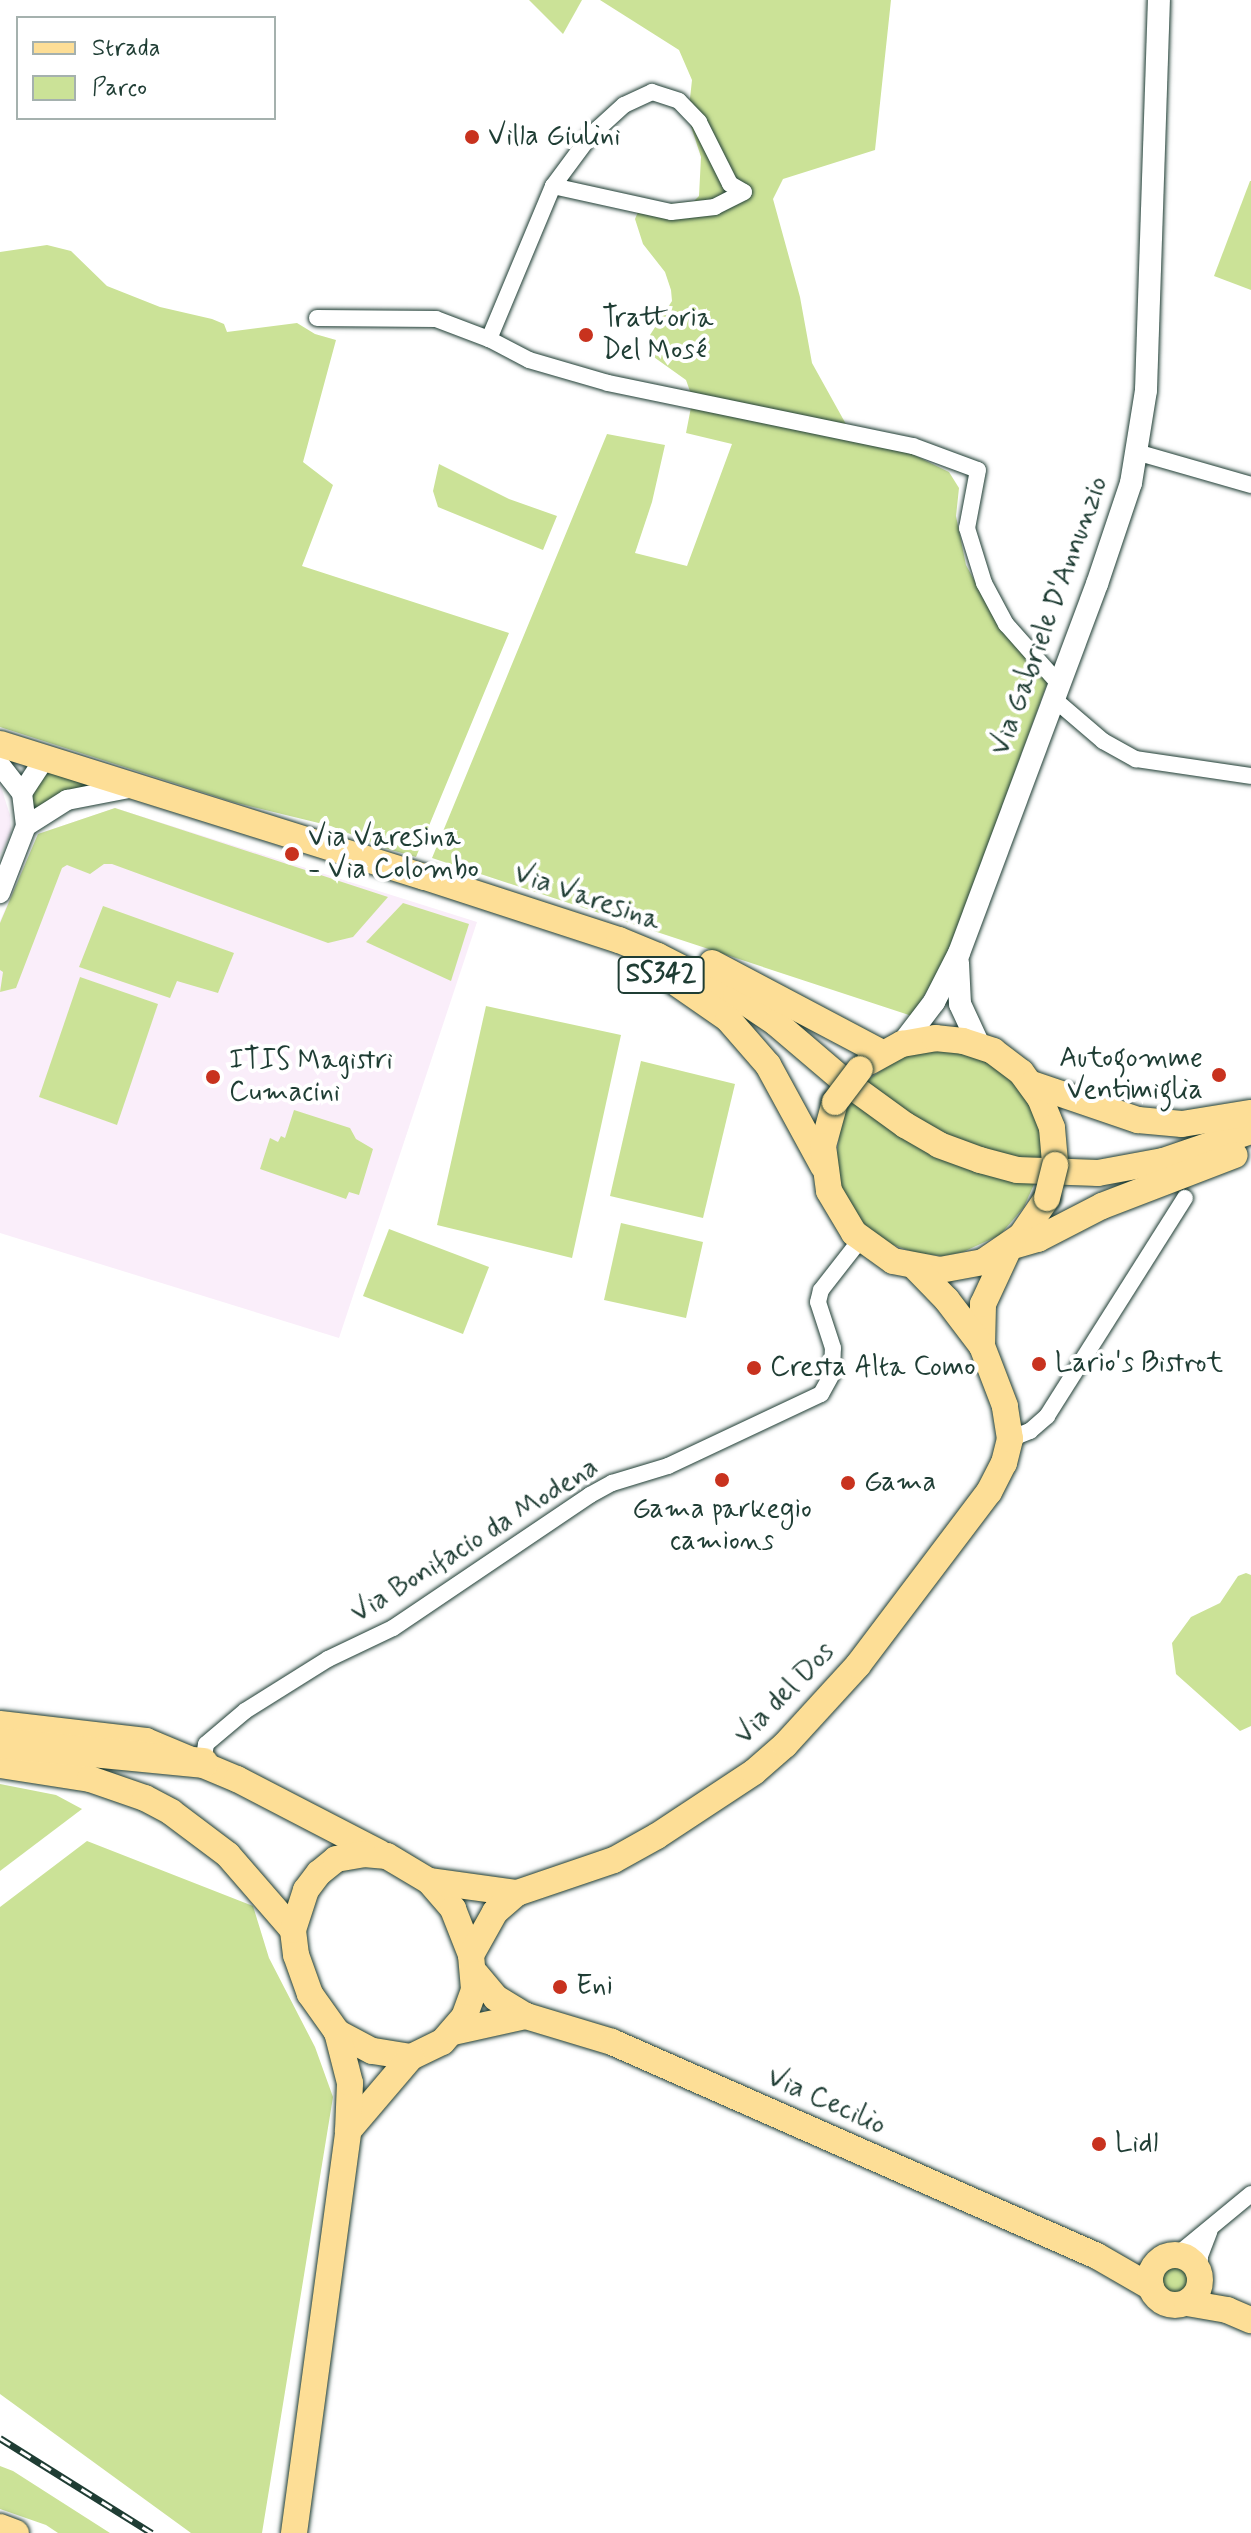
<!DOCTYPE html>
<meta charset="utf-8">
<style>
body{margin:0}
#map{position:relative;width:1251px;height:2533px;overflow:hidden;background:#fff;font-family:Mynerve,sans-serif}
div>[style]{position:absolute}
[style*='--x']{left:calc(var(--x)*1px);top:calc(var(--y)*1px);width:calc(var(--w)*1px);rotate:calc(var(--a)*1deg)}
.built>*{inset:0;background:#faeefa}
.green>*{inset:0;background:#cbe297}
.round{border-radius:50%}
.roads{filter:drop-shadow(0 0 2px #1f3d34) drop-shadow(0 0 2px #1f3d34)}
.minor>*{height:16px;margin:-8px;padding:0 8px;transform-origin:8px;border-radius:8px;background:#fff}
.tertiary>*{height:20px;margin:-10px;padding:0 10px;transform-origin:10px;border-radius:10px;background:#fff}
.secondary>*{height:22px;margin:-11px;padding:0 11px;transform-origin:11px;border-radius:11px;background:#fff}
.primary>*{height:26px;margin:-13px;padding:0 13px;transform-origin:13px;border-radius:13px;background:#fdde96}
.primary>.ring{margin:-13px;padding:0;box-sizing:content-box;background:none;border:26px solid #fdde96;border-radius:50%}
.motorway>*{height:30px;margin:-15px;padding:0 15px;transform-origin:15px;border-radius:15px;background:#fdde96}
.rail>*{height:7px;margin-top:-3.5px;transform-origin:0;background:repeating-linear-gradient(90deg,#fff 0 12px,#1f3d34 0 24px);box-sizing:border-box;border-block:2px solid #1f3d34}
.bridges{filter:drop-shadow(0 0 2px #1f3d34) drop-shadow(0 0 2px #1f3d34)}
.primary-bridge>*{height:26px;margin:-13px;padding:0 13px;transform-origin:13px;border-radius:13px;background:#fdde96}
.dots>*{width:22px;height:22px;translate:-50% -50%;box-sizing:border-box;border:4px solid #fff;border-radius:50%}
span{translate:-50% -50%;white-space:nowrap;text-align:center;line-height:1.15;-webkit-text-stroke:8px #fff;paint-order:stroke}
.shield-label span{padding:2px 6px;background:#fff;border:2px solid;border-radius:6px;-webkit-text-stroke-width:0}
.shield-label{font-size:26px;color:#1f3d34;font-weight:700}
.poi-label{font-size:28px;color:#1f3d34}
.left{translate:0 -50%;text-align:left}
.right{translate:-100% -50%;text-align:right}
.street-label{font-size:28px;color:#1f3d34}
.legend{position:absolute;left:16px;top:16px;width:260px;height:104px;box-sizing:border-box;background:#fff;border:2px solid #a5b1ae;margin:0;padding:10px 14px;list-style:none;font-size:24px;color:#1f3d34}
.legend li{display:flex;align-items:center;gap:16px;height:40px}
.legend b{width:40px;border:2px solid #a5b1ae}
</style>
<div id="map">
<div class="built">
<div style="clip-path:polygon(0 784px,10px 815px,11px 833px,0 855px)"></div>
<div style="clip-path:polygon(115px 808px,477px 922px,339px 1338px,0 1233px,0 921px,38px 834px)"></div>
</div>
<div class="green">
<div style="clip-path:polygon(529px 0,582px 0,563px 34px)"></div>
<div style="clip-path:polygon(600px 0,891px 0,875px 150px,783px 179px,773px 199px,800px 297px,812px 363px,847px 426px,692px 397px,686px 380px,651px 355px,650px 335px,672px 301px,671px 290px,665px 272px,643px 244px,635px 219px,640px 207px,694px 201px,699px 196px,701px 157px,688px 117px,692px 80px,679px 50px)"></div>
<div style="clip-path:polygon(1250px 181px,1251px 181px,1251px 290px,1214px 276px)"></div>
<div style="clip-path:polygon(47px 245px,71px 251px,107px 286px,160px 307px,212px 319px,224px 324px,227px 332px,297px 323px,315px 334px,336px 340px,303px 462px,333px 485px,302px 566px,509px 633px,416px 857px,384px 848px,331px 826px,233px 802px,0 727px,0 252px)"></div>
<div style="clip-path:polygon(692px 402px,912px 454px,949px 472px,959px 488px,956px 516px,966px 565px,999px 626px,1048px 681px,947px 957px,912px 1016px,432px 858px,607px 434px,665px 445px,652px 502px,635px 553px,687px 566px,732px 444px,686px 433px)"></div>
<div style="clip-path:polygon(439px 464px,509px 499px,557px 516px,543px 550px,438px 507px,433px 491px)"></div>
<div style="clip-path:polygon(40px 770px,89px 785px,90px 787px,29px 818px,34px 779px)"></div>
<div style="clip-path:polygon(115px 808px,388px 897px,353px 937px,328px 943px,112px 864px,104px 864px,90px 874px,67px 865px,62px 868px,16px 988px,0 992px,3px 972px,0 970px,0 923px,38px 834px)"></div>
<div style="clip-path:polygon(403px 903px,469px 924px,451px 981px,366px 942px)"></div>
<div style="clip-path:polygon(103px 906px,234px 953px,218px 993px,177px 981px,170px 998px,79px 967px)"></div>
<div style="clip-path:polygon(80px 977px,158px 1004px,117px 1125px,39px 1097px)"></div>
<div style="clip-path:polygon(486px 1006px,621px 1035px,572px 1258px,437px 1225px)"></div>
<div style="clip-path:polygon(947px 1048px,987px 1061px,1018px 1085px,1036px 1114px,1043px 1145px,1041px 1163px,1016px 1160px,943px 1136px,863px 1083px,902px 1056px)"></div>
<div style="clip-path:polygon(641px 1061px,735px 1084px,703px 1218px,610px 1196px)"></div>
<div style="clip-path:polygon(852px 1098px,1035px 1182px,1024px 1207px,1000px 1235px,963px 1252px,943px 1256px,916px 1253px,891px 1244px,870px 1231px,856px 1214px,843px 1193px,835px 1169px,841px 1122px)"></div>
<div style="clip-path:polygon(294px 1110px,350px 1128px,356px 1139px,373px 1149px,359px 1195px,349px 1192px,346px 1199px,260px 1169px,270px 1138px,278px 1142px,281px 1136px,285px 1138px)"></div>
<div style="clip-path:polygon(621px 1223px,703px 1242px,686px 1318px,604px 1300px)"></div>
<div style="clip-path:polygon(389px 1229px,489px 1267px,463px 1334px,363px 1296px)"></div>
<div style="clip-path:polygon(1246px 1573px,1251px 1575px,1251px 1726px,1240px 1731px,1176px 1674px,1172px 1643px,1191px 1617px,1220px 1603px,1238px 1576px)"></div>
<div style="clip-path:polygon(0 1784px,56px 1795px,82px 1809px,0 1871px)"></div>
<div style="clip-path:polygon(87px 1841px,253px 1906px,269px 1958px,315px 2047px,333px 2097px,262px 2533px,191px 2533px,0 2394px,0 1907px)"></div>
<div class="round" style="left:1161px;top:2267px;width:28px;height:28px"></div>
<div style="clip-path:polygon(0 2466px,13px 2471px,110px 2533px,58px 2533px,46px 2525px,0 2509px)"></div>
</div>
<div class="roads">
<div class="minor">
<div style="--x:553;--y:186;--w:62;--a:-53.5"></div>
<div style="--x:590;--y:136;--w:46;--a:-42.4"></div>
<div style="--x:624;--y:105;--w:31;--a:-25"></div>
<div style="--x:652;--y:92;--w:28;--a:18"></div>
<div style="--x:679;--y:101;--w:29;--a:46"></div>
<div style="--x:699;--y:122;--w:69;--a:63.4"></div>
<div style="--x:730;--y:184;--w:16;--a:30"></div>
<div style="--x:744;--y:192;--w:33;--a:153"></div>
<div style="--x:715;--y:207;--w:44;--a:173.5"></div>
<div style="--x:671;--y:212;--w:121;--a:-167.6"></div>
<div style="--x:553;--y:186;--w:166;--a:112.7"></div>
<div style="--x:489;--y:339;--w:45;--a:27.7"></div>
<div style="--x:529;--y:360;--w:82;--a:16.2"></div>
<div style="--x:608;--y:383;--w:311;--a:11.7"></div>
<div style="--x:913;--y:446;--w:69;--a:20.3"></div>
<div style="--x:978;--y:470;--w:59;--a:100.7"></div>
<div style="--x:967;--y:528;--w:58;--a:72.8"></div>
<div style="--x:984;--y:583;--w:47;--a:61.8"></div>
<div style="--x:1006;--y:624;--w:80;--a:48.5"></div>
<div style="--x:317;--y:318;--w:119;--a:0.5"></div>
<div style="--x:436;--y:319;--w:57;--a:20.7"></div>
<div style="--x:1136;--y:452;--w:120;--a:16"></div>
<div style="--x:1054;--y:699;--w:65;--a:40.6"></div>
<div style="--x:1103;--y:741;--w:38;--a:29"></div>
<div style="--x:1136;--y:759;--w:116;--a:8.4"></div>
<div style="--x:1010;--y:1439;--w:22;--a:-22"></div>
<div style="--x:1030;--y:1431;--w:23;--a:-41"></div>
<div style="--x:1047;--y:1416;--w:258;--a:-57.7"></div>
<div style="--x:203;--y:1763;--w:19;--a:-81"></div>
<div style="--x:206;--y:1744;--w:51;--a:-40.2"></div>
<div style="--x:245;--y:1711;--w:98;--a:-32.1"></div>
<div style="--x:328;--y:1659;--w:72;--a:-25.5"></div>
<div style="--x:393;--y:1628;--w:238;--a:-34"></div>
<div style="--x:590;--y:1495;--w:25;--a:-29"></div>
<div style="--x:612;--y:1483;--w:59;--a:-16.9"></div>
<div style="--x:668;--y:1466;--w:169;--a:-25.2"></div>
<div style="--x:821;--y:1394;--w:23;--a:-61"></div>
<div style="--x:832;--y:1374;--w:26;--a:-88"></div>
<div style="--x:833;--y:1348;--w:48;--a:-108.1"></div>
<div style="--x:818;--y:1302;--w:12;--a:-76"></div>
<div style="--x:821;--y:1290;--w:63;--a:-52"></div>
<div style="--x:1177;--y:2255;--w:96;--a:-39.5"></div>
<div style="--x:1199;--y:2272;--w:16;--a:-86"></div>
<div style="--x:1200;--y:2256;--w:26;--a:-69"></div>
</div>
<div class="tertiary">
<div style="--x:0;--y:765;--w:36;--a:52"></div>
<div style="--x:22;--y:793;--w:33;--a:83"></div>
<div style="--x:26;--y:826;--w:72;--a:111.2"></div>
<div style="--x:22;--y:793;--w:42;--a:-56.7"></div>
<div style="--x:26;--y:826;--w:49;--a:-32.4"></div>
<div style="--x:67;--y:800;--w:67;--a:-11.1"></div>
</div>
<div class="secondary">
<div style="--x:958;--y:963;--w:41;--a:87.2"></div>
<div style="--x:960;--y:1004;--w:45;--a:65.1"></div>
<div style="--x:902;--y:1044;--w:53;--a:-52.7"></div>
<div style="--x:934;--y:1002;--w:55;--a:-63"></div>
<div style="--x:959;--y:953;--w:394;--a:-69.5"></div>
<div style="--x:1097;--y:584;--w:107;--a:-71.4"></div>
<div style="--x:1131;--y:483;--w:94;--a:-80.8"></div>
<div style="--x:1146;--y:390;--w:390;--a:-88.1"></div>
</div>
<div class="primary">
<div style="--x:0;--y:744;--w:445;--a:17.4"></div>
<div style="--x:425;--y:877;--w:204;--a:18"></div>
<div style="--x:619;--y:940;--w:42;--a:22.3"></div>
<div style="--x:658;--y:956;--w:88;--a:27.1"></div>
<div style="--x:736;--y:996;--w:48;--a:34"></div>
<div style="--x:776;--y:1023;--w:88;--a:40.4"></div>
<div style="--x:843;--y:1080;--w:77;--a:36"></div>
<div style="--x:905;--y:1125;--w:39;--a:30"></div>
<div style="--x:939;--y:1145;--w:44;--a:20.1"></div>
<div style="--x:980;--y:1160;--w:38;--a:15"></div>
<div style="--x:1017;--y:1170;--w:81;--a:2.1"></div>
<div style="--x:1098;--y:1173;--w:66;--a:-10.5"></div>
<div style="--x:1163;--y:1161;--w:93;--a:-18.8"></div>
<div style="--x:712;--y:963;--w:192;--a:27.9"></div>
<div style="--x:675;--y:982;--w:65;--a:34.9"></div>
<div style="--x:728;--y:1019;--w:61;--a:49"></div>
<div style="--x:768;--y:1065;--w:115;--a:61.4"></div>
<div style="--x:869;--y:1062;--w:38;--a:-29"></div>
<div style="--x:902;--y:1044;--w:34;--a:-10"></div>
<div style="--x:935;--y:1038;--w:28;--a:6"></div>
<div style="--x:963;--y:1041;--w:32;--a:18"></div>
<div style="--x:993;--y:1051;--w:35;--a:37"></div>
<div style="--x:1021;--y:1072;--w:32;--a:54"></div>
<div style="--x:1040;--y:1098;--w:32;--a:68"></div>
<div style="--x:1052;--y:1128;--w:37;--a:85"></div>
<div style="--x:1032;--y:1084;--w:112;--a:18.8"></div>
<div style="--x:1138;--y:1120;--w:44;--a:5.2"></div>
<div style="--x:1182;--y:1124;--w:70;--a:-9.1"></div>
<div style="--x:835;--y:1102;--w:46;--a:105.3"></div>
<div style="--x:823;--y:1146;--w:45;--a:82.4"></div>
<div style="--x:829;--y:1191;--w:49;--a:59.2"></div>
<div style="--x:854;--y:1233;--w:48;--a:35.7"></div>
<div style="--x:893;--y:1261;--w:48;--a:10.8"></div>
<div style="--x:940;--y:1270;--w:44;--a:-10.5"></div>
<div style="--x:983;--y:1262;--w:46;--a:-34.4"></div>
<div style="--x:1021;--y:1236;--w:46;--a:-55.6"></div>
<div style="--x:1013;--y:1246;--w:26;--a:-16"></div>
<div style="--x:1038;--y:1239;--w:72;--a:-27.3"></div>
<div style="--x:1102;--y:1206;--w:142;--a:-21"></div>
<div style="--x:982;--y:1346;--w:42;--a:-88.6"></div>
<div style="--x:983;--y:1304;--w:62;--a:-65.1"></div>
<div style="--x:0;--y:1724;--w:147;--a:6.6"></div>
<div style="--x:146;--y:1741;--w:99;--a:22.7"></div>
<div style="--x:237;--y:1779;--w:161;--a:27.4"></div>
<div style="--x:0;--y:1765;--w:91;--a:8.8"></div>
<div style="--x:90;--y:1779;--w:58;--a:19.1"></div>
<div style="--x:145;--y:1798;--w:30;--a:28"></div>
<div style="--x:171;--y:1812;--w:71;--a:37"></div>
<div style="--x:228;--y:1855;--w:99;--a:49.1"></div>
<div style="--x:364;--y:1854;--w:23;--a:5"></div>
<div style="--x:387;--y:1856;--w:49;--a:30.8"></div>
<div style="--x:429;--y:1881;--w:37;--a:49"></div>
<div style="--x:453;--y:1909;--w:49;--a:68.6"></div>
<div style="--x:471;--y:1955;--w:35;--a:85"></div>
<div style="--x:474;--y:1990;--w:29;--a:110"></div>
<div style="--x:464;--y:2017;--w:33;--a:131"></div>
<div style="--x:442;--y:2042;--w:34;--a:154"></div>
<div style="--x:411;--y:2057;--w:39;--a:-171"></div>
<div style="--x:372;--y:2051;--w:40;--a:-152"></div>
<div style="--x:337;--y:2032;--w:47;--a:-125.4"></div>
<div style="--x:310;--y:1994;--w:41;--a:-109.7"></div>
<div style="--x:296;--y:1955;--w:25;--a:-97"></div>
<div style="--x:293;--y:1930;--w:42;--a:-72"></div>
<div style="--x:306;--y:1890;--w:21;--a:-53"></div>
<div style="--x:319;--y:1873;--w:22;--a:-39"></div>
<div style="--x:336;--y:1859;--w:28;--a:-10"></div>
<div style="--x:429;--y:1881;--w:89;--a:7.8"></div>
<div style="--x:517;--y:1893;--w:102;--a:-18.8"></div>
<div style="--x:614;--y:1860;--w:49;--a:-29.2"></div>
<div style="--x:657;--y:1836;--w:116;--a:-33.4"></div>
<div style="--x:754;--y:1772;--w:41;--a:-41.1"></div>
<div style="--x:785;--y:1745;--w:108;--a:-47.6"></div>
<div style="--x:858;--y:1665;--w:217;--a:-52.9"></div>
<div style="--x:989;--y:1492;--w:33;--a:-63"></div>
<div style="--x:1004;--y:1463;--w:25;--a:-76"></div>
<div style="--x:1010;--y:1439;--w:33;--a:-99"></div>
<div style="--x:1005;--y:1406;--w:64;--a:-111"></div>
<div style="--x:982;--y:1346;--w:58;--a:-127.3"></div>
<div style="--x:947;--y:1300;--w:45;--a:-134.1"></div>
<div style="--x:471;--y:1955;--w:49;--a:-60.8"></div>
<div style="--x:495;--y:1912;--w:29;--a:-41"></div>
<div style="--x:476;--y:1974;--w:31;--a:50"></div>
<div style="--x:496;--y:1998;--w:35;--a:31"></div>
<div style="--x:526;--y:2016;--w:90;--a:16.8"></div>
<div style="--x:612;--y:2042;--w:530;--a:23.81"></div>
<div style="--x:1097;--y:2256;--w:62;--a:29.9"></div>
<div style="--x:453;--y:2032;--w:75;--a:-12.4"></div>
<div style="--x:348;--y:2131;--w:97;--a:-49.6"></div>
<div class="ring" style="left:1150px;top:2255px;width:24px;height:24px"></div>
<div style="--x:1187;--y:2303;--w:41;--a:9.9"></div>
<div style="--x:1227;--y:2310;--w:26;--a:23"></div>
<div style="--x:0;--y:2527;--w:17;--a:21"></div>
<div style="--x:294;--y:2533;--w:406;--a:-82.3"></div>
<div style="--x:348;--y:2131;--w:48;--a:-87.6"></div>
<div style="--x:350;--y:2083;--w:53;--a:-104.3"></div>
</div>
<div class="motorway">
<div style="--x:0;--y:1743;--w:204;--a:5.6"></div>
</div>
</div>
<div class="rail">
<div style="--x:0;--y:2438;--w:179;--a:32"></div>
</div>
<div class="bridges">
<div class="primary-bridge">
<div style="--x:835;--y:1102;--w:41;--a:-52.9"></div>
<div style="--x:1047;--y:1198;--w:34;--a:-76"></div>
</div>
</div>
<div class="dots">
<div style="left:472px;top:137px;background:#c8321e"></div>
<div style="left:586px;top:335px;background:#c8321e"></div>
<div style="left:292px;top:854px;background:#c8321e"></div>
<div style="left:1219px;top:1075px;background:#c8321e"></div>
<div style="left:213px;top:1077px;background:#c8321e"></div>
<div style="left:1039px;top:1364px;background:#c8321e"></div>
<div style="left:754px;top:1368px;background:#c8321e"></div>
<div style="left:722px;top:1480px;background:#c8321e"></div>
<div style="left:848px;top:1483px;background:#c8321e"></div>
<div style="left:560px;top:1987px;background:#c8321e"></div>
<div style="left:1099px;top:2144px;background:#c8321e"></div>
</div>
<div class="shield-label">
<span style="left:661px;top:975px">SS342</span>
</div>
<div class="poi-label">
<span class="left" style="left:488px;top:137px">Villa Giulini</span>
<span class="left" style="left:602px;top:335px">Trattoria<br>Del Mosé</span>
<span class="left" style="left:308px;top:854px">Via Varesina<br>- Via Colombo</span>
<span class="right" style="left:1203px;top:1075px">Autogomme<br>Ventimiglia</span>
<span class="left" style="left:229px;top:1077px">ITIS Magistri<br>Cumacini</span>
<span class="left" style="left:1055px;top:1364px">Lario's Bistrot</span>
<span class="left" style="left:770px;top:1368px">Cresta Alta Como</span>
<span class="left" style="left:864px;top:1483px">Gama</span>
<span style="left:722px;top:1526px">Gama parkegio<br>camions</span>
<span class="left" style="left:576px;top:1987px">Eni</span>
<span class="left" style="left:1115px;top:2144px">Lidl</span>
</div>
<div class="street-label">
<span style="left:1050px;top:616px;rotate:-70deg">Via Gabriele D'Annunzio</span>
<span style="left:587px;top:898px;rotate:19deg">Via Varesina</span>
<span style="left:475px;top:1541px;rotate:-32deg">Via Bonifacio da Modena</span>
<span style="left:785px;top:1694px;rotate:-46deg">Via del Dos</span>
<span style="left:826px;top:2102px;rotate:24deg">Via Cecilio</span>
</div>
<ul class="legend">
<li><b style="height:10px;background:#fdde96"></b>Strada</li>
<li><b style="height:22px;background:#cbe297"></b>Parco</li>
</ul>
</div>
